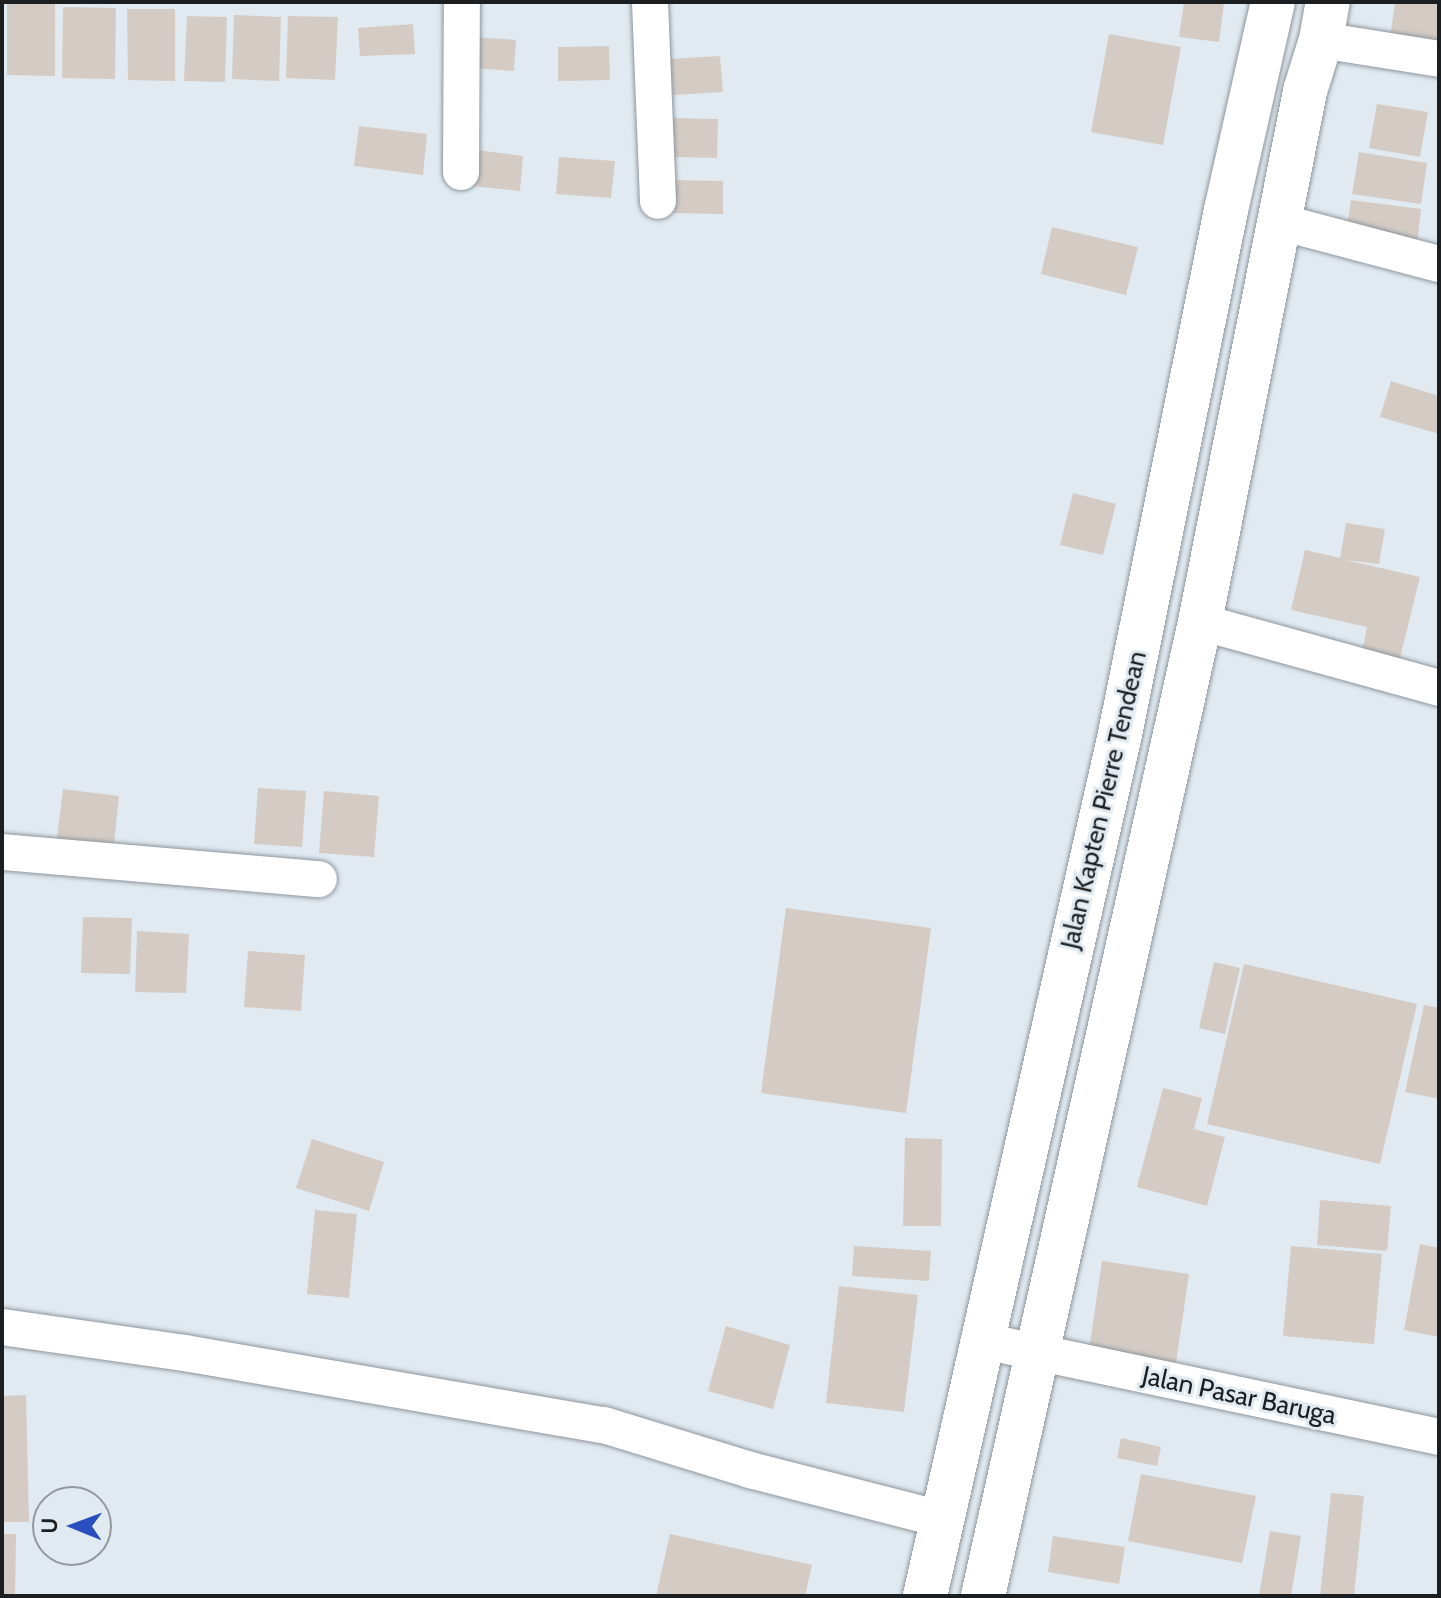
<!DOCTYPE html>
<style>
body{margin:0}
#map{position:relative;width:1441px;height:1598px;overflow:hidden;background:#e1eaf1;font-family:Cabin,sans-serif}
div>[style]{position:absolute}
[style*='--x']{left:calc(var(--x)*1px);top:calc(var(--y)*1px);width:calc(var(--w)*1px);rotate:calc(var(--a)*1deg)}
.building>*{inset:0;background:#d4cbc4}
.roads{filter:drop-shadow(0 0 2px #8e969d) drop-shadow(0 0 2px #8e969d)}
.street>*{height:36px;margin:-18px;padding:0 18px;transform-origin:18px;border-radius:18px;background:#fff}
.highway>*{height:44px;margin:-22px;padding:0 22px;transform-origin:22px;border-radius:22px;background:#fff}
span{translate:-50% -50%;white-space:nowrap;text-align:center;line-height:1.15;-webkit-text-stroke:6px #e1eaf1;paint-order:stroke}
.street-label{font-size:26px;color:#1c1f22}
.frame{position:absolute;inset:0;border:4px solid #1c1f22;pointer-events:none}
.north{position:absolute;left:32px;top:1486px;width:80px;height:80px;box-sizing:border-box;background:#e1eaf1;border:2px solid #92999e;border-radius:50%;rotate:271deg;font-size:22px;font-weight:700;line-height:32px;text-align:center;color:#1c1f22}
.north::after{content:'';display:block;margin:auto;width:28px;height:36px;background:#294fbe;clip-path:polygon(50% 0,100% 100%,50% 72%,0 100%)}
</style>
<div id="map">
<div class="building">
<div style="clip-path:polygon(7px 2px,55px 2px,55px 76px,7px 75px)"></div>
<div style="clip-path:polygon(1184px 2px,1224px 2px,1219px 42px,1179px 37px)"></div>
<div style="clip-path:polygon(1395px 2px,1439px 2px,1439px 45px,1390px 39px)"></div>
<div style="clip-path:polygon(63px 7px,116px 8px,115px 79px,62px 78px)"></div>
<div style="clip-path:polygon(127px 9px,175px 9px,175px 81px,128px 80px)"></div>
<div style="clip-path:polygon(234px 15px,281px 17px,279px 81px,232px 79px)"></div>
<div style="clip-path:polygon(187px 16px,227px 17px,225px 82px,184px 81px)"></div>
<div style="clip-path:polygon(288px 16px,338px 17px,335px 80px,286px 78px)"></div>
<div style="clip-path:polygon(413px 24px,415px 54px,360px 56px,358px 28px)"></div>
<div style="clip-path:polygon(1109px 34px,1181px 47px,1163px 145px,1091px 132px)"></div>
<div style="clip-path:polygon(474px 37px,516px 40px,514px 71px,472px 68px)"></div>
<div style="clip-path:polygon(609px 46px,610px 80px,558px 81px,558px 47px)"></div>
<div style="clip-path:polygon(720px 56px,723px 92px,673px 95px,670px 59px)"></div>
<div style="clip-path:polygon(1377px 104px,1428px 112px,1420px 157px,1369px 148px)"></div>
<div style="clip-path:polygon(669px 118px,718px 119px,717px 158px,668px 157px)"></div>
<div style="clip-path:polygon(359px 126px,427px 134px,423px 175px,354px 166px)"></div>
<div style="clip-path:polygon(476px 150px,523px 156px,520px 191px,472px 186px)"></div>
<div style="clip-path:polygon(1359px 152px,1427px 163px,1421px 204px,1352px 194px)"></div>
<div style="clip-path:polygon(559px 157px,615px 161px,611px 198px,556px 194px)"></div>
<div style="clip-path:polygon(668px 180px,723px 181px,723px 214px,667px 213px)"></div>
<div style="clip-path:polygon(1351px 200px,1421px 209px,1417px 244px,1346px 235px)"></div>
<div style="clip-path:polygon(1052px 227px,1138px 247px,1126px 295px,1041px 274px)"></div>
<div style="clip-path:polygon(1391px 381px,1439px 396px,1439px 434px,1380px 417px)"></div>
<div style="clip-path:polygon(1073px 493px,1116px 504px,1103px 555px,1060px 545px)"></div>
<div style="clip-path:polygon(1346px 523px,1385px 529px,1379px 564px,1346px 560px,1420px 577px,1397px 670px,1360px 662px,1367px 627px,1291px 610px,1305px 550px,1340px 558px)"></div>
<div style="clip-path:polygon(258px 788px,306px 791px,302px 847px,254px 844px)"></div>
<div style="clip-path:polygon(63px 789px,119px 796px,113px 853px,56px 846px)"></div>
<div style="clip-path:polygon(324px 791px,379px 796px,374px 857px,319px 853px)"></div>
<div style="clip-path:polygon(786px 908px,931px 928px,906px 1113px,761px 1093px)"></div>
<div style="clip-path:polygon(83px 917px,132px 918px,130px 974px,81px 973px)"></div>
<div style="clip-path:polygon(137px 931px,189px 934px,186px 993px,135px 992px)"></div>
<div style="clip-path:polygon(248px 951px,305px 955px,301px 1011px,244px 1007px)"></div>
<div style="clip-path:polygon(1214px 962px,1240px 968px,1225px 1034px,1199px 1028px)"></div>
<div style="clip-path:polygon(1244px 964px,1417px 1004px,1380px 1164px,1207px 1124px)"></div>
<div style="clip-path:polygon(1424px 1005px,1439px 1008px,1439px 1099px,1405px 1092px)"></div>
<div style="clip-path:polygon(1163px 1088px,1202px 1098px,1194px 1129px,1225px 1137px,1207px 1206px,1137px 1187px)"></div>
<div style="clip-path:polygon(905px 1138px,942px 1139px,941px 1226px,903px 1226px)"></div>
<div style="clip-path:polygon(312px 1139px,384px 1162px,369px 1211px,296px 1188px)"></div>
<div style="clip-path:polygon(1320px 1200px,1391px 1206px,1387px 1251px,1317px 1245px)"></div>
<div style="clip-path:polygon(315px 1210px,357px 1214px,349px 1298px,307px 1294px)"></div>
<div style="clip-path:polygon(1420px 1244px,1439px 1248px,1439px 1337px,1404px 1330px)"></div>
<div style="clip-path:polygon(854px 1246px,931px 1251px,929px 1281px,852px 1276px)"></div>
<div style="clip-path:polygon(1291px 1246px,1382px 1254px,1374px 1344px,1283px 1336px)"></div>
<div style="clip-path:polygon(1102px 1261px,1189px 1274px,1176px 1363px,1089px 1350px)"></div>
<div style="clip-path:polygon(839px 1286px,918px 1295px,904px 1412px,826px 1403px)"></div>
<div style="clip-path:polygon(726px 1326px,790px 1345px,773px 1409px,708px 1391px)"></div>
<div style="clip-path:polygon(26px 1395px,29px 1522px,2px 1522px,2px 1396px)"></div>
<div style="clip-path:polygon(1121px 1438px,1161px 1447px,1157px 1466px,1117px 1458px)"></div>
<div style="clip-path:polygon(1141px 1474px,1256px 1496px,1242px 1563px,1128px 1541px)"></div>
<div style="clip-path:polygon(1331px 1493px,1364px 1496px,1354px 1596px,1320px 1596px)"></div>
<div style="clip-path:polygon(1270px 1531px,1301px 1536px,1291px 1596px,1259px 1596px)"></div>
<div style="clip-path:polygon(2px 1534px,16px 1534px,15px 1596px,2px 1596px)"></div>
<div style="clip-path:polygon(670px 1534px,812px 1565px,805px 1596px,656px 1596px)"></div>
<div style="clip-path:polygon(1053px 1536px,1125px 1547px,1119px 1584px,1048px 1572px)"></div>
</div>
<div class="roads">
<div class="street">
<div style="--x:650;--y:2;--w:199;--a:87.7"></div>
<div style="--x:1321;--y:40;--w:120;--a:9.1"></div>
<div style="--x:461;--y:172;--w:170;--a:-89.7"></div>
<div style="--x:1280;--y:222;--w:164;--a:14.8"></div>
<div style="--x:1200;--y:622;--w:248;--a:15.4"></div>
<div style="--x:2;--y:852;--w:318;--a:4.9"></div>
<div style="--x:2;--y:1327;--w:185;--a:8.1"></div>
<div style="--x:185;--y:1353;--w:425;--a:9.8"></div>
<div style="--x:604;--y:1425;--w:153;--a:17.1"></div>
<div style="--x:750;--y:1470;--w:197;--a:14.4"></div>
<div style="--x:984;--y:1341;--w:465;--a:11.9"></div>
</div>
<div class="highway">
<div style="--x:925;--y:1596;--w:884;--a:-77.25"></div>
<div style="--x:1120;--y:734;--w:535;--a:-78.56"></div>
<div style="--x:1226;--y:210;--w:213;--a:-77.3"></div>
<div style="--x:983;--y:1596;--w:998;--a:-77.44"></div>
<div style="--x:1200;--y:622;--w:541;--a:-78.81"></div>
<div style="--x:1305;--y:91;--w:53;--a:-72.6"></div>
<div style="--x:1321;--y:40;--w:39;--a:-80"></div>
</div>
</div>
<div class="street-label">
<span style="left:1104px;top:800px;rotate:-77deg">Jalan Kapten Pierre Tendean</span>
<span style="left:1239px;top:1396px;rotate:12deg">Jalan Pasar Baruga</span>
</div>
<div class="frame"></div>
<div class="north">U</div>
</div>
